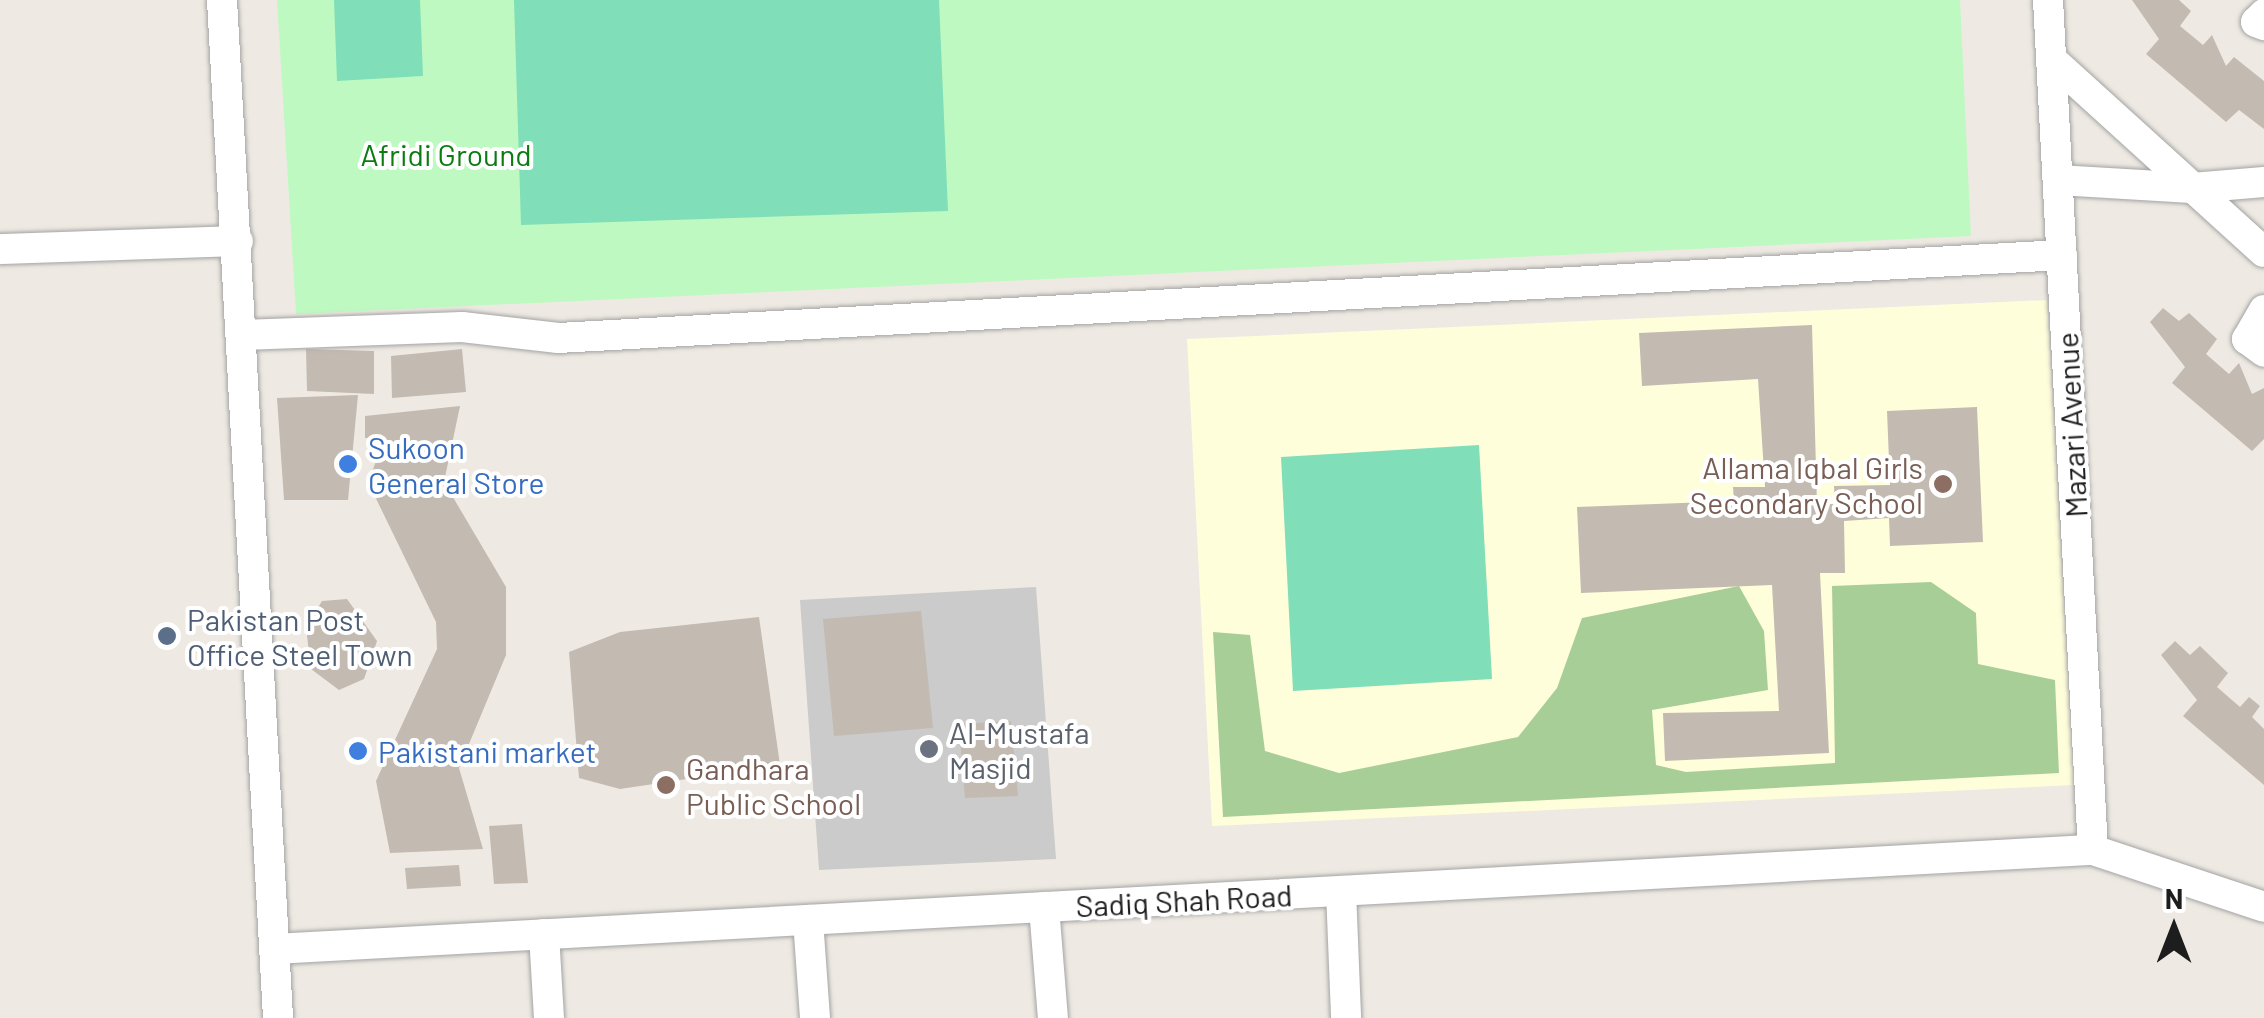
<!DOCTYPE html>
<style>
body{margin:0}
#map{position:relative;width:2264px;height:1018px;overflow:hidden;background:#eeeae3;font-family:Barlow,sans-serif}
div>[style]{position:absolute}
[style*='--x']{left:calc(var(--x)*1px);top:calc(var(--y)*1px);width:calc(var(--w)*1px);rotate:calc(var(--a)*1deg)}
.education>*{inset:0;background:#fffedb}
.religious>*{inset:0;background:#cbcbcb}
.forest>*{inset:0;background:#a8ce97}
.park>*{inset:0;background:#bff9c2}
.pitch>*{inset:0;background:#80deb8}
.building>*{inset:0;background:#c3bab2}
.roads{filter:drop-shadow(0 0 2px #a4a4a4) drop-shadow(0 0 2px #a4a4a4)}
.street>*{height:30px;margin:-15px;padding:0 15px;transform-origin:15px;border-radius:15px;background:#fff}
.dots>*{width:28px;height:28px;translate:-50% -50%;box-sizing:border-box;border:5px solid #fff;border-radius:50%}
span{translate:-50% -50%;white-space:nowrap;text-align:center;line-height:1.15;-webkit-text-stroke:8px #fff;paint-order:stroke}
.park-label{font-size:30px;color:#0b7b12}
.street-label{font-size:30px;color:#1d1d1d}
.shop-label{font-size:30px;color:#366cbe}
.left{translate:0 -50%;text-align:left}
.education-label{font-size:30px;color:#785e54}
.right{translate:-100% -50%;text-align:right}
.service-label{font-size:30px;color:#4e5e75}
.worship-label{font-size:30px;color:#5b616d}
.north{position:absolute;left:2124px;top:878px;width:100px;height:100px;-webkit-text-stroke:8px #fff;paint-order:stroke;rotate:0deg;font-size:28px;font-weight:700;line-height:40px;text-align:center;color:#1d1d1d}
.north::after{content:'';display:block;margin:auto;width:35px;height:45px;background:#1d1d1d;clip-path:polygon(50% 0,100% 100%,50% 72%,0 100%)}
</style>
<div id="map">
<div class="education">
<div style="clip-path:polygon(2047px 300px,2074px 785px,1212px 826px,1187px 339px)"></div>
</div>
<div class="religious">
<div style="clip-path:polygon(1036px 587px,1056px 859px,819px 870px,800px 600px)"></div>
</div>
<div class="forest">
<div style="clip-path:polygon(1931px 582px,1976px 613px,1978px 664px,2055px 680px,2059px 773px,1223px 817px,1213px 632px,1250px 635px,1265px 751px,1339px 773px,1518px 737px,1557px 688px,1582px 618px,1739px 586px,1764px 631px,1768px 690px,1652px 710px,1656px 765px,1686px 772px,1835px 763px,1832px 586px)"></div>
</div>
<div class="park">
<div style="clip-path:polygon(277px 0,1960px 0,1971px 236px,296px 314px)"></div>
</div>
<div class="pitch">
<div style="clip-path:polygon(334px 0,420px 0,423px 76px,337px 81px)"></div>
<div style="clip-path:polygon(514px 0,939px 0,948px 211px,521px 225px)"></div>
<div style="clip-path:polygon(1479px 445px,1492px 679px,1293px 691px,1281px 457px)"></div>
</div>
<div class="building">
<div style="clip-path:polygon(2132px 0,2179px 0,2191px 11px,2180px 26px,2203px 45px,2212px 35px,2226px 66px,2234px 57px,2264px 81px,2264px 129px,2239px 110px,2226px 122px,2146px 54px,2159px 39px)"></div>
<div style="clip-path:polygon(2163px 308px,2179px 321px,2189px 313px,2217px 339px,2206px 354px,2229px 374px,2239px 363px,2252px 394px,2264px 388px,2264px 439px,2252px 451px,2172px 383px,2185px 367px,2150px 322px)"></div>
<div style="clip-path:polygon(1812px 325px,1817px 504px,1835px 504px,1834px 486px,1890px 485px,1887px 411px,1977px 407px,1983px 542px,1890px 546px,1889px 518px,1844px 521px,1845px 573px,1820px 573px,1829px 753px,1665px 761px,1663px 713px,1779px 711px,1772px 585px,1581px 593px,1577px 507px,1734px 501px,1733px 487px,1765px 487px,1758px 379px,1642px 386px,1639px 333px)"></div>
<div style="clip-path:polygon(306px 349px,374px 351px,374px 394px,307px 391px)"></div>
<div style="clip-path:polygon(462px 349px,466px 392px,392px 398px,391px 356px)"></div>
<div style="clip-path:polygon(358px 395px,348px 500px,284px 500px,277px 398px)"></div>
<div style="clip-path:polygon(460px 406px,444px 482px,506px 587px,506px 655px,459px 768px,483px 849px,390px 853px,376px 781px,437px 649px,436px 622px,368px 482px,385px 438px,365px 438px,365px 416px)"></div>
<div style="clip-path:polygon(347px 599px,377px 641px,364px 679px,339px 690px,311px 669px,306px 627px,322px 601px)"></div>
<div style="clip-path:polygon(921px 611px,933px 728px,834px 736px,823px 619px)"></div>
<div style="clip-path:polygon(759px 617px,780px 765px,620px 789px,579px 778px,569px 652px,620px 632px)"></div>
<div style="clip-path:polygon(2175px 641px,2190px 655px,2200px 646px,2228px 673px,2217px 687px,2240px 707px,2249px 697px,2260px 706px,2252px 717px,2264px 729px,2264px 785px,2183px 716px,2197px 700px,2161px 655px)"></div>
<div style="clip-path:polygon(1011px 721px,1018px 796px,965px 798px,959px 724px)"></div>
<div style="clip-path:polygon(522px 824px,528px 883px,494px 884px,489px 826px)"></div>
<div style="clip-path:polygon(459px 865px,461px 886px,407px 889px,405px 868px)"></div>
</div>
<div class="roads">
<div class="street">
<div style="--x:222;--y:0;--w:1020;--a:86.85"></div>
<div style="--x:2048;--y:0;--w:851;--a:86.97"></div>
<div style="--x:2264;--y:14;--w:11;--a:135"></div>
<div style="--x:2256;--y:22;--w:9;--a:21"></div>
<div style="--x:2051;--y:59;--w:287;--a:42.2"></div>
<div style="--x:2058;--y:180;--w:134;--a:3.4"></div>
<div style="--x:2192;--y:188;--w:72;--a:-4.8"></div>
<div style="--x:0;--y:249;--w:238;--a:-1.9"></div>
<div style="--x:2264;--y:310;--w:34;--a:120"></div>
<div style="--x:2247;--y:339;--w:21;--a:37"></div>
<div style="--x:242;--y:335;--w:220;--a:-2.1"></div>
<div style="--x:462;--y:327;--w:97;--a:6.5"></div>
<div style="--x:558;--y:338;--w:1506;--a:-3.16"></div>
<div style="--x:1341;--y:891;--w:127;--a:87.7"></div>
<div style="--x:1044;--y:907;--w:111;--a:85.4"></div>
<div style="--x:808;--y:920;--w:98;--a:85.9"></div>
<div style="--x:544;--y:934;--w:84;--a:86.6"></div>
<div style="--x:274;--y:949;--w:1822;--a:-3.12"></div>
<div style="--x:2093;--y:850;--w:180;--a:18.4"></div>
</div>
</div>
<div class="dots">
<div style="left:348px;top:464px;background:#3f7fe0"></div>
<div style="left:1943px;top:484px;background:#8d6e63"></div>
<div style="left:167px;top:636px;background:#5c6f8a"></div>
<div style="left:929px;top:749px;background:#6b7280"></div>
<div style="left:358px;top:751px;background:#3f7fe0"></div>
<div style="left:666px;top:785px;background:#8d6e63"></div>
</div>
<div class="park-label">
<span style="left:446px;top:154px">Afridi Ground</span>
</div>
<div class="street-label">
<span style="left:2071px;top:425px;rotate:-93deg">Mazari Avenue</span>
<span style="left:1184px;top:900px;rotate:-3deg">Sadiq Shah Road</span>
</div>
<div class="shop-label">
<span class="left" style="left:368px;top:464px">Sukoon<br>General Store</span>
<span class="left" style="left:378px;top:751px">Pakistani market</span>
</div>
<div class="education-label">
<span class="right" style="left:1923px;top:484px">Allama Iqbal Girls<br>Secondary School</span>
<span class="left" style="left:686px;top:785px">Gandhara<br>Public School</span>
</div>
<div class="service-label">
<span class="left" style="left:187px;top:636px">Pakistan Post<br>Office Steel Town</span>
</div>
<div class="worship-label">
<span class="left" style="left:949px;top:749px">Al-Mustafa<br>Masjid</span>
</div>
<div class="north">N</div>
</div>
